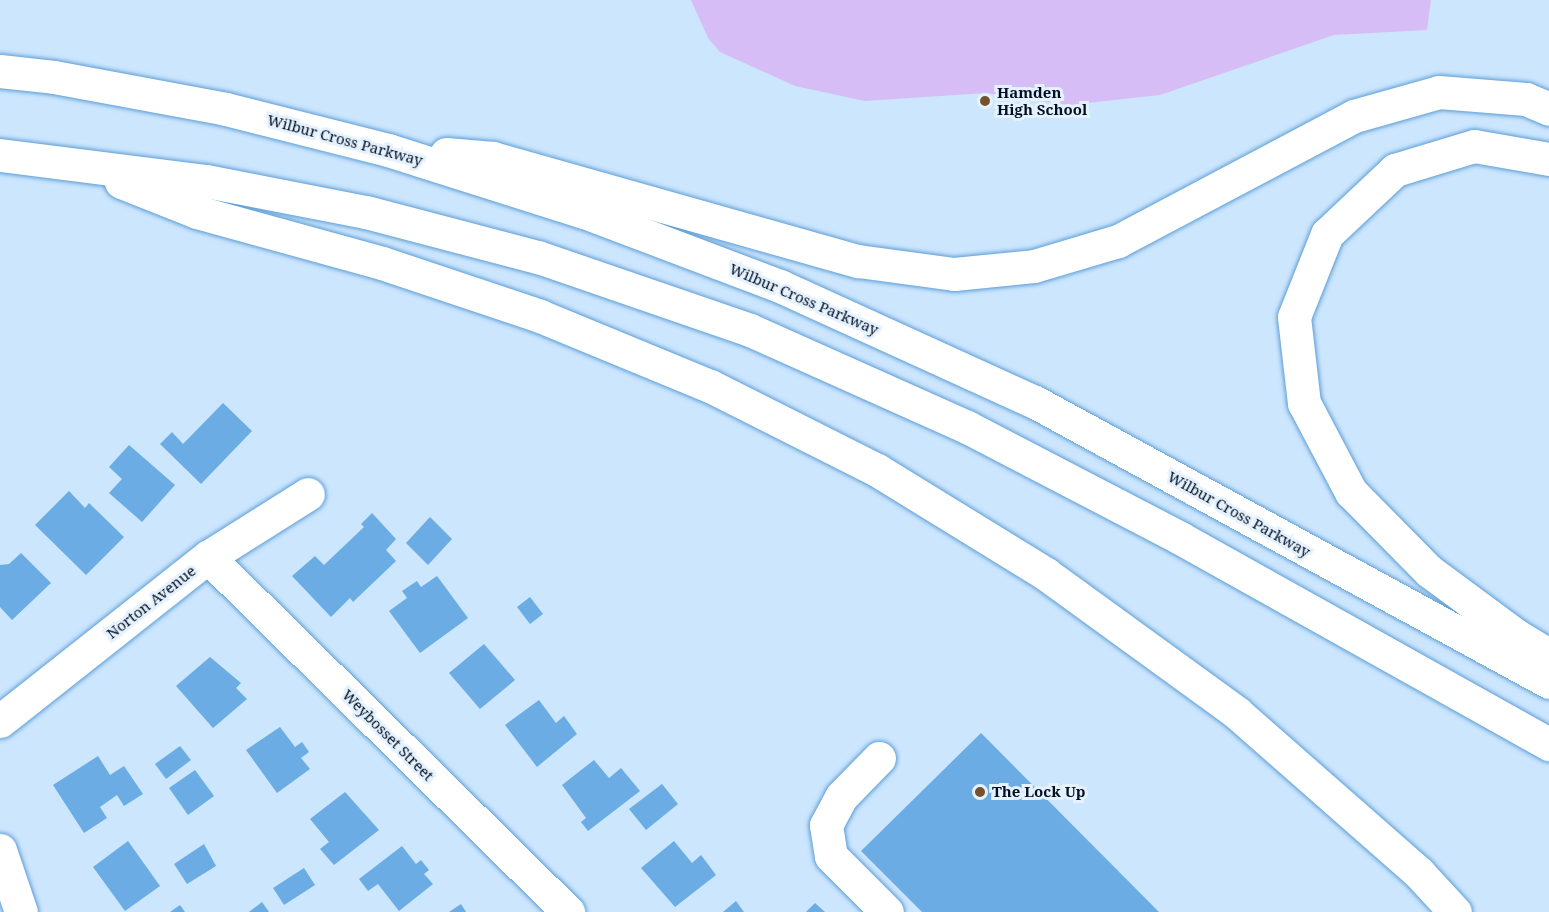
<!DOCTYPE html>
<style>
body{margin:0}
#map{position:relative;width:1549px;height:912px;overflow:hidden;background:#cce6fe;font-family:"Noto Serif",serif}
div>[style]{position:absolute}
[style*='--x']{left:calc(var(--x)*1px);top:calc(var(--y)*1px);width:calc(var(--w)*1px);rotate:calc(var(--a)*1deg)}
.green>*{inset:0;background:#d7bdf6}
.building>*{inset:0;background:#6aace3}
.roads{filter:drop-shadow(0 0 2px #5d9ed5) drop-shadow(0 0 2px #5d9ed5)}
.minor>*{height:33px;margin:-16.5px;padding:0 16.5px;transform-origin:16.5px;border-radius:16.5px;background:#fff}
.highway>*{height:33px;margin:-16.5px;padding:0 16.5px;transform-origin:16.5px;border-radius:16.5px;background:#fff}
.dots>*{width:16px;height:16px;translate:-50% -50%;box-sizing:border-box;border:3px solid #e5f2fe;border-radius:50%}
span{translate:-50% -50%;white-space:nowrap;text-align:center;line-height:1.15;-webkit-text-stroke:6px #e5f2fe;paint-order:stroke}
.poi-label{font-size:15px;color:#001024;font-weight:700}
.left{translate:0 -50%;text-align:left}
.street-label{font-size:15px;color:#001024}
</style>
<div id="map">
<div class="green">
<div style="clip-path:polygon(691px 0,1431px 0,1427px 30px,1334px 35px,1160px 95px,1069px 105px,986px 93px,865px 101px,795px 86px,720px 52px,708px 38px)"></div>
</div>
<div class="building">
<div style="clip-path:polygon(223px 403px,252px 431px,201px 484px,160px 444px,172px 432px,183px 444px)"></div>
<div style="clip-path:polygon(129px 445px,175px 485px,142px 522px,109px 493px,122px 479px,109px 467px)"></div>
<div style="clip-path:polygon(69px 491px,85px 508px,89px 503px,124px 537px,86px 575px,35px 525px)"></div>
<div style="clip-path:polygon(372px 513px,396px 539px,386px 550px,396px 561px,353px 602px,350px 598px,331px 617px,292px 576px,315px 556px,324px 565px,364px 527px,361px 524px)"></div>
<div style="clip-path:polygon(430px 517px,452px 539px,428px 565px,406px 543px)"></div>
<div style="clip-path:polygon(21px 553px,51px 583px,12px 620px,0 607px,0 565px,9px 564px)"></div>
<div style="clip-path:polygon(437px 576px,468px 618px,420px 653px,389px 611px,407px 598px,402px 591px,417px 581px,421px 587px)"></div>
<div style="clip-path:polygon(530px 597px,543px 614px,530px 624px,517px 607px)"></div>
<div style="clip-path:polygon(484px 644px,515px 680px,480px 709px,449px 673px)"></div>
<div style="clip-path:polygon(210px 657px,241px 683px,236px 688px,247px 699px,213px 728px,176px 686px)"></div>
<div style="clip-path:polygon(539px 700px,556px 723px,564px 716px,577px 734px,537px 767px,505px 725px)"></div>
<div style="clip-path:polygon(280px 727px,295px 747px,302px 742px,309px 752px,301px 758px,310px 769px,277px 793px,246px 750px)"></div>
<div style="clip-path:polygon(981px 733px,1159px 912px,922px 912px,861px 851px)"></div>
<div style="clip-path:polygon(180px 746px,191px 760px,166px 779px,155px 764px)"></div>
<div style="clip-path:polygon(98px 756px,110px 775px,124px 766px,143px 794px,124px 806px,117px 795px,100px 807px,107px 818px,84px 833px,53px 785px)"></div>
<div style="clip-path:polygon(594px 760px,609px 778px,621px 768px,640px 791px,588px 831px,581px 822px,586px 818px,562px 785px)"></div>
<div style="clip-path:polygon(195px 770px,214px 796px,188px 815px,169px 788px)"></div>
<div style="clip-path:polygon(662px 784px,678px 804px,646px 830px,629px 809px)"></div>
<div style="clip-path:polygon(345px 792px,379px 830px,334px 865px,320px 849px,329px 842px,310px 819px)"></div>
<div style="clip-path:polygon(128px 841px,160px 886px,125px 911px,93px 867px)"></div>
<div style="clip-path:polygon(674px 841px,692px 863px,701px 855px,716px 875px,675px 907px,641px 868px)"></div>
<div style="clip-path:polygon(204px 844px,216px 866px,187px 884px,174px 864px)"></div>
<div style="clip-path:polygon(402px 846px,416px 864px,421px 860px,429px 870px,424px 874px,433px 884px,399px 911px,378px 884px,368px 891px,359px 879px)"></div>
<div style="clip-path:polygon(304px 868px,315px 885px,284px 905px,273px 888px)"></div>
<div style="clip-path:polygon(736px 901px,744px 912px,723px 912px)"></div>
<div style="clip-path:polygon(262px 902px,269px 912px,249px 912px)"></div>
<div style="clip-path:polygon(815px 903px,825px 912px,806px 912px)"></div>
<div style="clip-path:polygon(461px 904px,466px 912px,449px 912px)"></div>
<div style="clip-path:polygon(180px 905px,185px 912px,170px 912px)"></div>
</div>
<div class="roads">
<div class="minor">
<div style="--x:208;--y:557;--w:506;--a:44.6"></div>
<div style="--x:0;--y:721;--w:265;--a:-38.3"></div>
<div style="--x:208;--y:557;--w:118;--a:-32.2"></div>
<div style="--x:879;--y:758;--w:54;--a:134.3"></div>
<div style="--x:841;--y:797;--w:32;--a:118"></div>
<div style="--x:826;--y:825;--w:31;--a:81"></div>
<div style="--x:831;--y:856;--w:79;--a:45"></div>
<div style="--x:0;--y:850;--w:65;--a:71.3"></div>
</div>
<div class="highway">
<div style="--x:0;--y:71;--w:54;--a:6.3"></div>
<div style="--x:54;--y:77;--w:175;--a:10.5"></div>
<div style="--x:226;--y:109;--w:167;--a:14.2"></div>
<div style="--x:388;--y:150;--w:206;--a:17.6"></div>
<div style="--x:584;--y:212;--w:210;--a:20.7"></div>
<div style="--x:780;--y:286;--w:280;--a:24.5"></div>
<div style="--x:1035;--y:402;--w:585;--a:28.58"></div>
<div style="--x:446;--y:154;--w:47;--a:4.9"></div>
<div style="--x:493;--y:158;--w:379;--a:15.8"></div>
<div style="--x:858;--y:261;--w:97;--a:7.7"></div>
<div style="--x:954;--y:274;--w:80;--a:-5.7"></div>
<div style="--x:1034;--y:266;--w:88;--a:-16.6"></div>
<div style="--x:1118;--y:241;--w:267;--a:-27.9"></div>
<div style="--x:1354;--y:116;--w:88;--a:-15.8"></div>
<div style="--x:1439;--y:92;--w:87;--a:4.6"></div>
<div style="--x:1526;--y:99;--w:25;--a:23"></div>
<div style="--x:0;--y:155;--w:208;--a:7.2"></div>
<div style="--x:206;--y:181;--w:163;--a:11"></div>
<div style="--x:366;--y:212;--w:178;--a:14.7"></div>
<div style="--x:538;--y:257;--w:224;--a:19"></div>
<div style="--x:750;--y:330;--w:238;--a:24.1"></div>
<div style="--x:967;--y:427;--w:240;--a:27.5"></div>
<div style="--x:1180;--y:538;--w:423;--a:29.2"></div>
<div style="--x:1549;--y:159;--w:76;--a:-170.2"></div>
<div style="--x:1474;--y:146;--w:83;--a:163.1"></div>
<div style="--x:1395;--y:170;--w:93;--a:136.7"></div>
<div style="--x:1327;--y:234;--w:89;--a:111.7"></div>
<div style="--x:1294;--y:317;--w:87;--a:83.4"></div>
<div style="--x:1304;--y:403;--w:101;--a:62.2"></div>
<div style="--x:1351;--y:492;--w:111;--a:45.4"></div>
<div style="--x:1429;--y:571;--w:109;--a:36.5"></div>
<div style="--x:1517;--y:636;--w:37;--a:31"></div>
<div style="--x:121;--y:182;--w:82;--a:21.5"></div>
<div style="--x:197;--y:212;--w:192;--a:15.4"></div>
<div style="--x:382;--y:263;--w:167;--a:18.5"></div>
<div style="--x:540;--y:316;--w:184;--a:22.4"></div>
<div style="--x:710;--y:386;--w:187;--a:26.7"></div>
<div style="--x:877;--y:470;--w:198;--a:31.6"></div>
<div style="--x:1046;--y:574;--w:236;--a:36"></div>
<div style="--x:1237;--y:713;--w:242;--a:41.3"></div>
<div style="--x:1419;--y:873;--w:53;--a:47.3"></div>
</div>
</div>
<div class="dots">
<div style="left:985px;top:101px;background:#76512c"></div>
<div style="left:980px;top:792px;background:#76512c"></div>
</div>
<div class="poi-label">
<span class="left" style="left:997px;top:101px">Hamden<br>High School</span>
<span class="left" style="left:992px;top:792px">The Lock Up</span>
</div>
<div class="street-label">
<span style="left:345px;top:140px;rotate:15deg">Wilbur Cross Parkway</span>
<span style="left:804px;top:299px;rotate:23deg">Wilbur Cross Parkway</span>
<span style="left:1239px;top:514px;rotate:29deg">Wilbur Cross Parkway</span>
<span style="left:151px;top:602px;rotate:-38deg">Norton Avenue</span>
<span style="left:388px;top:735px;rotate:45deg">Weybosset Street</span>
</div>
</div>
